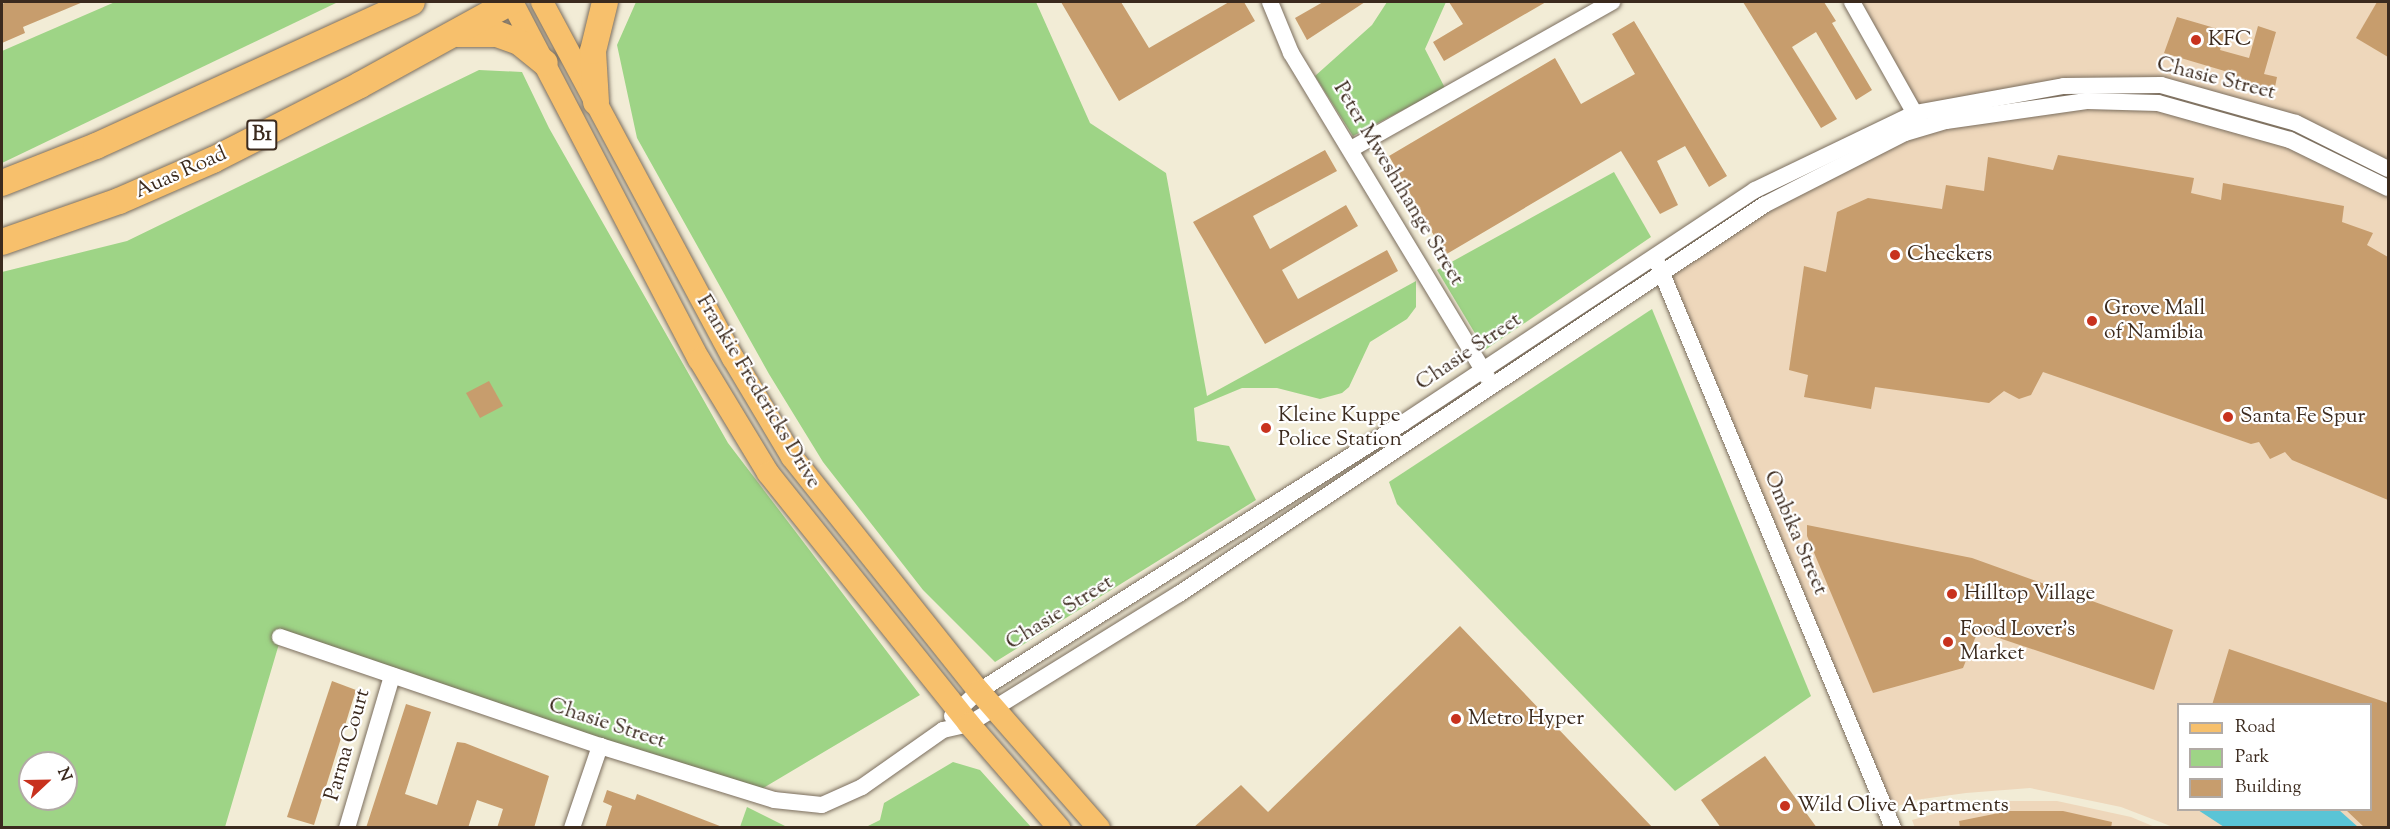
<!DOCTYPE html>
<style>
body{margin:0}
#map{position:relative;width:2390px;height:829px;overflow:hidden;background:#f2ecd6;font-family:"Sorts Mill Goudy",serif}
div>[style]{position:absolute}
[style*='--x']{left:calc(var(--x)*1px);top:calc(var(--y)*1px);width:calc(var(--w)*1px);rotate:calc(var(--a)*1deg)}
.built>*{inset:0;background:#eed7bb}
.green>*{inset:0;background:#9ed486}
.water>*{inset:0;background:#5ac4d6}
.building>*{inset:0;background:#c79d6d}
.roads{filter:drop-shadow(0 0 2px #7b6e5e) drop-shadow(0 0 2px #7b6e5e)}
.minor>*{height:16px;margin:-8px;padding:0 8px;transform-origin:8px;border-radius:8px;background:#fff}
.major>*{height:22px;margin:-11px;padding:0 11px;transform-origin:11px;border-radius:11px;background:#f7c06c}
.highway>*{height:26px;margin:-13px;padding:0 13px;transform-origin:13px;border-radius:13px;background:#f7c06c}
.dots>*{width:16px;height:16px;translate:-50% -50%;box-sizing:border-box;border:3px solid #fff;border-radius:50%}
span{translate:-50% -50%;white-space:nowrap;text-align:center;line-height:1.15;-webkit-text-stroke:4.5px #fff;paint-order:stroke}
.shield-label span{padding:2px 4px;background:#fff;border:2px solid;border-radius:4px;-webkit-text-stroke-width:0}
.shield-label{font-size:20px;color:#3b2a1e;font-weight:700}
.poi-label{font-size:21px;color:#3b2a1e}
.left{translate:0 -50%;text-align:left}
.street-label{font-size:21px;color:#3b2a1e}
.frame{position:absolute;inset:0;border:3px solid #3b2a1e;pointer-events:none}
.legend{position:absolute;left:2177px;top:703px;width:195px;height:108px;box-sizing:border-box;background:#fff;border:2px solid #b1aaa5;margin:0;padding:8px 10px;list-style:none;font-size:18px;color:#3b2a1e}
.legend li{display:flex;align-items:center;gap:12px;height:30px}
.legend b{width:30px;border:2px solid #b1aaa5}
.north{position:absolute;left:18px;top:751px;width:60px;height:60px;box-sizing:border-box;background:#fff;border:2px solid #b1aaa5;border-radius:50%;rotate:68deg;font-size:16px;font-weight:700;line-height:24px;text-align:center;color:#3b2a1e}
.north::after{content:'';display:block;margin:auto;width:21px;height:27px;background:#c8321e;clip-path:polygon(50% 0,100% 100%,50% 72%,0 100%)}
</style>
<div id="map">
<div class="built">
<div style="clip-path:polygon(evenodd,1848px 2px,2388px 2px,2388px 827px,2173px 827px,2121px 807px,2030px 788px,1966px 793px,1915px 800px,1887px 810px,1663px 273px,1764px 205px,1921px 127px,1848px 2px,2178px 704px,2370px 704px,2370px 810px,2178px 810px,2178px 704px)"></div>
<div style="clip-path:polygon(2008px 801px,2057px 801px,2131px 817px,2155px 827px,1915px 828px,1912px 820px,1967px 805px)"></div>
</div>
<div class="green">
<div style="clip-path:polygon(115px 2px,338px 2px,2px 163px,2px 51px)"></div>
<div style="clip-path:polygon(636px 2px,1036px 2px,1090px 123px,1166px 173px,1207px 396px,1416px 281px,1416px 307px,1407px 319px,1370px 342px,1349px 387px,1342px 393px,1320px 399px,1277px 388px,1242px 388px,1194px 408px,1197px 441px,1229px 446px,1256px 500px,995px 662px,923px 590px,823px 462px,769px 374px,637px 138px,617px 45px)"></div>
<div style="clip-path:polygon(1387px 2px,1446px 2px,1425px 49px,1445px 88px,1353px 136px,1315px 76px,1372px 25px)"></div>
<div style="clip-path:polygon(evenodd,479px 70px,522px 72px,549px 128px,728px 443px,920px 695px,753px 794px,281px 637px,225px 827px,2px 827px,2px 272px,127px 241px,479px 70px,30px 763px,66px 763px,66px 799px,30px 799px,30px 763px)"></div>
<div style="clip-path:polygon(1614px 172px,1651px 237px,1485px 350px,1437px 270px)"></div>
<div style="clip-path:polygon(1652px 309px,1811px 696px,1675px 791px,1397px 504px,1389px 482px)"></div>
<div style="clip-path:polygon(953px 762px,980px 770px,1031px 827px,866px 827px,880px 820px,884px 803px)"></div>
<div style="clip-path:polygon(747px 807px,787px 827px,740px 827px)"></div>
</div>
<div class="water">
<div style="clip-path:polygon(2198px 810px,2339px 810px,2358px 827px,2224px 827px)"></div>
</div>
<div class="building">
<div style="clip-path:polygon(7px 2px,83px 2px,23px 27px,25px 33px,2px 43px,2px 4px)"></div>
<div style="clip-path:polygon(1061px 2px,1121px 2px,1149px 48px,1229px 2px,1244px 2px,1255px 21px,1119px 101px)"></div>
<div style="clip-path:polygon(1323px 2px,1365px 2px,1307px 40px,1295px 18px)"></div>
<div style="clip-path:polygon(1449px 2px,1546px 2px,1444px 61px,1433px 42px,1463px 24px)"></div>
<div style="clip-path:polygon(1743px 2px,1824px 2px,1836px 21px,1832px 23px,1872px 90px,1856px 100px,1816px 32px,1792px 47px,1837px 119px,1821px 128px)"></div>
<div style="clip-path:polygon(2377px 2px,2388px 2px,2388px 57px,2356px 38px)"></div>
<div style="clip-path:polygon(2177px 17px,2225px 31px,2220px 50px,2249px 58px,2258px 26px,2276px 32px,2264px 74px,2277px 77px,2274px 92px,2226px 80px,2228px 72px,2164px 53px)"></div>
<div style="clip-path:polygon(1634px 21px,1727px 176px,1709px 187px,1685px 146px,1657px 161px,1678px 205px,1660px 214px,1621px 151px,1445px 255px,1389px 156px,1555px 58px,1581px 104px,1635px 74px,1612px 34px)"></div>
<div style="clip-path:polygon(1325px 150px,1337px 171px,1253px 216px,1270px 249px,1346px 205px,1358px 226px,1282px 270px,1298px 299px,1387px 250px,1398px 271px,1265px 344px,1193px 222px)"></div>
<div style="clip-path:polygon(2058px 155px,2194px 178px,2191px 193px,2221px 200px,2223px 183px,2344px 206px,2342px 222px,2373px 233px,2367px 245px,2388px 257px,2388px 500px,2292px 460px,2285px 452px,2270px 459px,2259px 442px,2251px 444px,2043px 372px,2031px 395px,2019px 399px,2004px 391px,1989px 403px,1875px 387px,1871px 409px,1804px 397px,1808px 375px,1789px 370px,1804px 266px,1826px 272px,1837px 212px,1868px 198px,1942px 209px,1946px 185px,1984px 191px,1988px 157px,2053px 170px)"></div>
<div style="clip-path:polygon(489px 381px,503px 406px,480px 418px,466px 393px)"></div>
<div style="clip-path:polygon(1807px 525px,1972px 558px,2173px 630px,2154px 690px,1978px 631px,1963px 668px,1873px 693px,1807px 536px)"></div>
<div style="clip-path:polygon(1460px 626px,1653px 828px,1193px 828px,1241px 785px,1268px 812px)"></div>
<div style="clip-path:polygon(2229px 649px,2388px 703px,2388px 828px,2365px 828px,2346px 810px,2370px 810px,2370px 705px,2212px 705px)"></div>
<div style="clip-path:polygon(332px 681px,356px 690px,314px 825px,287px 817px)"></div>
<div style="clip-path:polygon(406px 704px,431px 712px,405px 794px,437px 805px,457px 742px,465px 743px,549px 776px,534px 828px,497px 828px,503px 809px,477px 800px,468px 828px,366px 828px)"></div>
<div style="clip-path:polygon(1765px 756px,1817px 828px,1721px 828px,1701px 800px)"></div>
<div style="clip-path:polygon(607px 790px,635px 800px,637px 794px,725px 828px,605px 828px,612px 806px,603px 802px)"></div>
<div style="clip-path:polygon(2009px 811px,2063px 811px,2112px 822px,2111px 828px,1960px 828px,1959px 821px)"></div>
</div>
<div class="roads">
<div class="minor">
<div style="--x:1270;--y:2;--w:55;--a:67.6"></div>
<div style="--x:1291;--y:53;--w:379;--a:58.8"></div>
<div style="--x:1852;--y:2;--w:137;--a:60.6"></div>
<div style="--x:1351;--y:149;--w:300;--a:-29.4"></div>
<div style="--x:1658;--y:264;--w:611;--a:67.38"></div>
<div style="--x:280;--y:637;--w:338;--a:18.8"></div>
<div style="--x:600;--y:746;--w:182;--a:17.2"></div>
<div style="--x:774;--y:800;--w:48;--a:5.9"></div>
<div style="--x:822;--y:805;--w:44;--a:-24.2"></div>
<div style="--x:862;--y:787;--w:99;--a:-35.1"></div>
<div style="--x:943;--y:730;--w:27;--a:-13"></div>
<div style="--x:969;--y:724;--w:247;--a:-31.8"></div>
<div style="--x:1179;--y:594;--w:703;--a:-33.62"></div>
<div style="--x:1764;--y:205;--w:158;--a:-27.1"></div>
<div style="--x:1905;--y:133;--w:43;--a:-16.3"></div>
<div style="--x:1946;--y:121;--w:142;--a:-8.1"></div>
<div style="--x:2087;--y:101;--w:71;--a:1.6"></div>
<div style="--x:2158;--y:103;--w:137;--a:15.7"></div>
<div style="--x:2290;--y:140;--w:109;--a:26.1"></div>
<div style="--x:952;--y:716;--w:37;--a:-43"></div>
<div style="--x:979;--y:691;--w:502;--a:-32.3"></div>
<div style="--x:1403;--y:423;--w:422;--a:-33.5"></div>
<div style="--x:1755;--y:190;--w:178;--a:-25.7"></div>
<div style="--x:1915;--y:113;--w:151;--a:-10.3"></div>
<div style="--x:2064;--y:86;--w:97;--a:-0.6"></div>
<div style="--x:2161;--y:85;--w:140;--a:15.7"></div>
<div style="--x:2296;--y:123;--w:103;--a:26.6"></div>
<div style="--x:347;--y:828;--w:159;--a:-73.5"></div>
<div style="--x:572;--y:828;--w:87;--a:-71.1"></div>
</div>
<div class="major">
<div style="--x:512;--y:2;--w:403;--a:62.4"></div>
<div style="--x:699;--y:359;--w:133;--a:58.8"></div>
<div style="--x:768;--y:473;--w:322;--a:51.3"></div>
<div style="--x:969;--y:724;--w:138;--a:49.1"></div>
<div style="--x:542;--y:2;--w:404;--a:61.8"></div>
<div style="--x:733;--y:358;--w:115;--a:59.2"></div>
<div style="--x:792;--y:457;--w:300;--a:51.4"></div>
<div style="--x:979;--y:691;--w:182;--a:48.8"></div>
</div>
<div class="highway">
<div style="--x:457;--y:34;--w:40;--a:0"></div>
<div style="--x:497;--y:34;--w:23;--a:20"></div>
<div style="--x:519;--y:42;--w:33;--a:39"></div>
<div style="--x:596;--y:102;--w:51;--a:-93.4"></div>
<div style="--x:593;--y:51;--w:50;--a:-76.2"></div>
<div style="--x:2;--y:183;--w:101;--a:-21.5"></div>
<div style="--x:96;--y:146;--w:347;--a:-24.5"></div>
<div style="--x:2;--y:242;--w:124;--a:-19.3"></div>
<div style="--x:119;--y:201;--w:103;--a:-23.6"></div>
<div style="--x:213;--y:160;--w:165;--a:-27"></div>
<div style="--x:360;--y:85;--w:172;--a:-28.8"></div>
</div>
</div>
<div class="dots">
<div style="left:2196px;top:40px;background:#c8321e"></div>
<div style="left:1895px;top:255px;background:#c8321e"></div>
<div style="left:2092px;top:321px;background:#c8321e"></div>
<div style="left:2228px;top:417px;background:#c8321e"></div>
<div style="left:1266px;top:428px;background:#c8321e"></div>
<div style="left:1952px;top:594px;background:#c8321e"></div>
<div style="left:1948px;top:642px;background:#c8321e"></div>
<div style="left:1456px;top:719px;background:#c8321e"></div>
<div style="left:1785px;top:806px;background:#c8321e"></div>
</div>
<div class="shield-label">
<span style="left:262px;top:135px">B1</span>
</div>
<div class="poi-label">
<span class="left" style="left:2208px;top:40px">KFC</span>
<span class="left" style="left:1907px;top:255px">Checkers</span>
<span class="left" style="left:2104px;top:321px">Grove Mall<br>of Namibia</span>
<span class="left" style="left:1278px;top:428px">Kleine Kuppe<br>Police Station</span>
<span class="left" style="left:2240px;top:417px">Santa Fe Spur</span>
<span class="left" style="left:1964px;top:594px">Hilltop Village</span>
<span class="left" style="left:1960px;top:642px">Food Lover's<br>Market</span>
<span class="left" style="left:1468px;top:719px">Metro Hyper</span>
<span class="left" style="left:1797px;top:806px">Wild Olive Apartments</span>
</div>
<div class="street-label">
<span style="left:2216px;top:79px;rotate:14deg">Chasie Street</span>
<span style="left:181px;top:173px;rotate:-24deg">Auas Road</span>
<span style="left:1398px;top:184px;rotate:59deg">Peter Mweshihange Street</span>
<span style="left:1469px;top:352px;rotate:-34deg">Chasie Street</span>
<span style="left:758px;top:392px;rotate:59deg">Frankie Fredericks Drive</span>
<span style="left:1795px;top:533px;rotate:67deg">Ombika Street</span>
<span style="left:1060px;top:613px;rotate:-32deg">Chasie Street</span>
<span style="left:607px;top:724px;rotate:18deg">Chasie Street</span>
<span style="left:348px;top:745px;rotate:-74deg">Parma Court</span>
</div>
<div class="frame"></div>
<ul class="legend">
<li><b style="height:8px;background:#f7c06c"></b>Road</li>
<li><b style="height:16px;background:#9ed486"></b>Park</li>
<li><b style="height:16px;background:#c79d6d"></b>Building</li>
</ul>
<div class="north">N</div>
</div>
